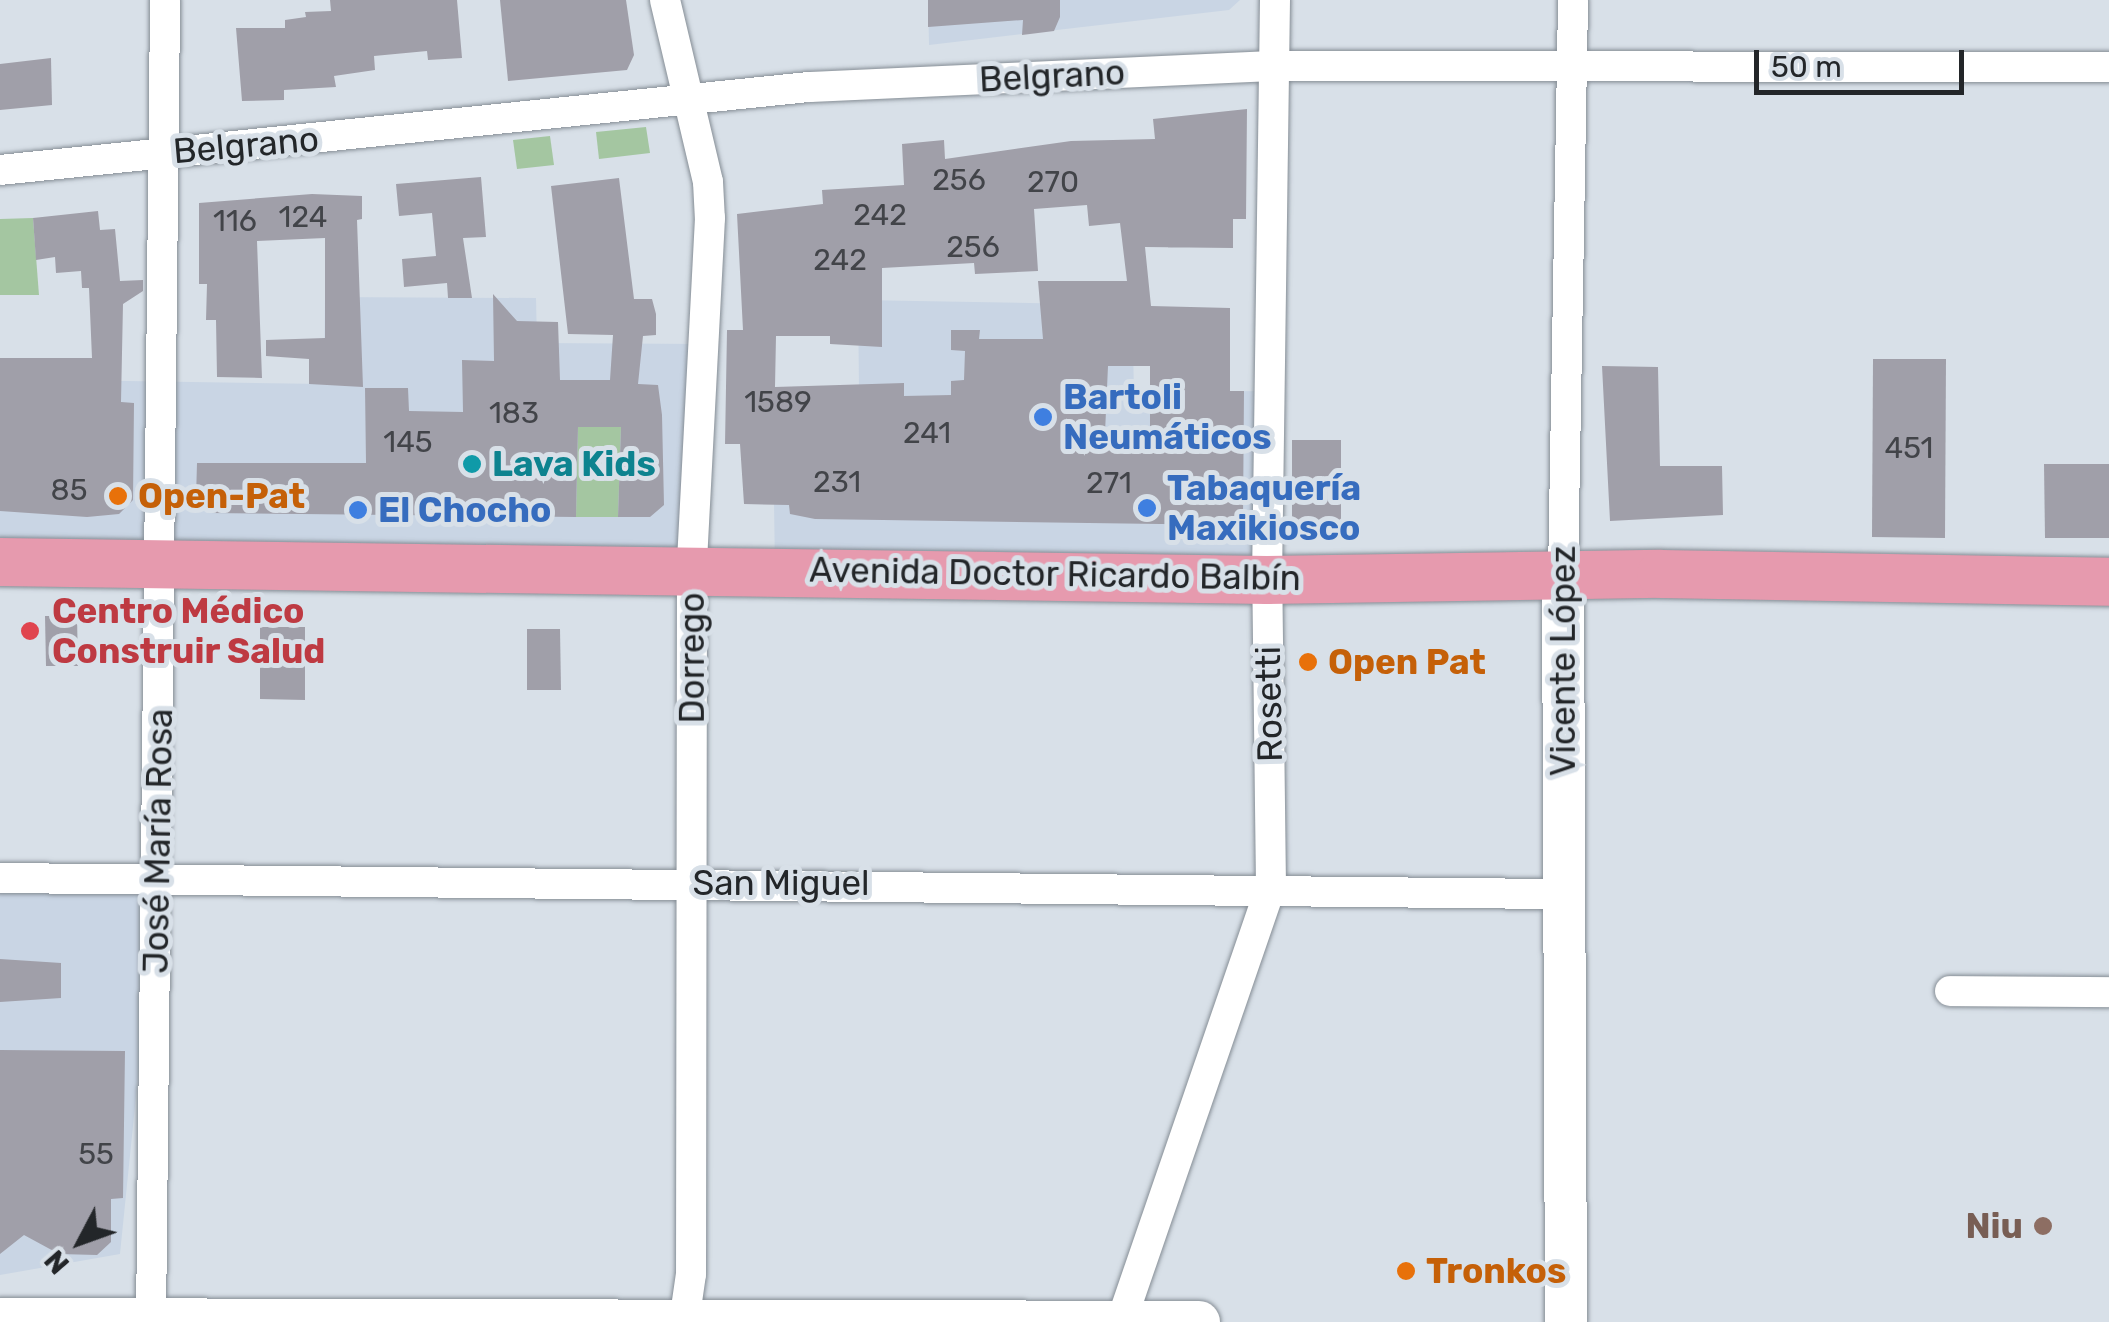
<!DOCTYPE html>
<meta charset="utf-8">
<style>
body{margin:0}
#map{position:relative;width:2109px;height:1322px;overflow:hidden;background:#d8e0e8;font-family:Rubik,sans-serif}
div>[style]{position:absolute}
[style*='--x']{left:calc(var(--x)*1px);top:calc(var(--y)*1px);width:calc(var(--w)*1px);rotate:calc(var(--a)*1deg)}
.built>*{inset:0;background:#c9d5e4}
.green>*{inset:0;background:#a4c6a1}
.building>*{inset:0;background:#a09fa9}
.roads{filter:drop-shadow(0 0 2px #858d95) drop-shadow(0 0 2px #858d95)}
.street>*{height:30px;margin:-15px;padding:0 15px;transform-origin:15px;border-radius:15px;background:#fff}
.secondary>*{height:42px;margin:-21px;padding:0 21px;transform-origin:21px;border-radius:21px;background:#fff}
.primary>*{height:48px;margin:-24px;padding:0 24px;transform-origin:24px;border-radius:24px;background:#e69aae}
.dots>*{width:28px;height:28px;translate:-50% -50%;box-sizing:border-box;border:5px solid #d8e0e8;border-radius:50%}
span{translate:-50% -50%;white-space:nowrap;text-align:center;line-height:1.15;-webkit-text-stroke:10px #d8e0e8;paint-order:stroke}
.number-label{font-size:30px;color:#424449}
.number-label span{-webkit-text-stroke-width:0}
.street-label{font-size:35px;color:#232629}
.shop-label{font-size:35px;color:#366cbe;font-weight:700}
.left{translate:0 -50%;text-align:left}
.culture-label{font-size:35px;color:#0d838f;font-weight:700}
.food-label{font-size:35px;color:#c56008;font-weight:700}
.health-label{font-size:35px;color:#be3a42;font-weight:700}
.education-label{font-size:35px;color:#785e54;font-weight:700}
.right{translate:-100% -50%;text-align:right}
.north{position:absolute;left:30px;top:1192px;width:100px;height:100px;-webkit-text-stroke:8px #d8e0e8;paint-order:stroke;rotate:229deg;font-size:28px;font-weight:700;line-height:40px;text-align:center;color:#232629}
.north::after{content:'';display:block;margin:auto;width:35px;height:45px;background:#232629;clip-path:polygon(50% 0,100% 100%,50% 72%,0 100%)}
.scale{position:absolute;left:1754px;top:50px;width:210px;height:45px;box-sizing:border-box;border:5px solid #232629;border-top:0;padding-left:12px;font-size:30px;line-height:35px;white-space:nowrap;color:#232629;-webkit-text-stroke:8px #d8e0e8;paint-order:stroke}
</style>
<div id="map">
<div class="built">
<div style="clip-path:polygon(928px 0,1240px 0,1229px 10px,929px 45px)"></div>
<div style="clip-path:polygon(325px 297px,536px 298px,537px 343px,703px 344px,692px 567px,0 562px,0 379px,324px 384px)"></div>
<div style="clip-path:polygon(858px 300px,1083px 304px,1133px 349px,1134px 392px,1270px 391px,1267px 579px,775px 568px,774px 504px,817px 429px,818px 386px,859px 388px)"></div>
<div style="clip-path:polygon(0 878px,158px 880px,120px 1254px,0 1275px)"></div>
</div>
<div class="green">
<div style="clip-path:polygon(646px 127px,650px 153px,599px 159px,596px 132px)"></div>
<div style="clip-path:polygon(550px 136px,554px 165px,517px 169px,513px 140px)"></div>
<div style="clip-path:polygon(33px 218px,39px 295px,0 295px,0 219px)"></div>
<div style="clip-path:polygon(578px 426px,621px 427px,618px 517px,576px 517px)"></div>
</div>
<div class="building">
<div style="clip-path:polygon(330px 0,457px 0,462px 58px,428px 60px,427px 51px,374px 56px,375px 70px,334px 76px,336px 87px,284px 90px,284px 100px,242px 101px,236px 28px,285px 28px,285px 20px,306px 17px,305px 12px,331px 11px)"></div>
<div style="clip-path:polygon(500px 0,626px 0,634px 55px,627px 70px,508px 81px)"></div>
<div style="clip-path:polygon(928px 0,1060px 0,1060px 17px,1054px 31px,1022px 35px,1023px 20px,928px 27px)"></div>
<div style="clip-path:polygon(51px 58px,52px 105px,0 110px,0 64px)"></div>
<div style="clip-path:polygon(evenodd,1247px 109px,1246px 219px,1233px 219px,1233px 248px,1145px 247px,1151px 306px,1230px 308px,1230px 391px,1244px 391px,1243px 516px,1233px 525px,815px 519px,790px 514px,789px 505px,744px 504px,740px 444px,725px 444px,727px 330px,743px 330px,737px 214px,823px 204px,822px 190px,904px 185px,902px 144px,944px 140px,945px 159px,1071px 141px,1155px 139px,1153px 119px,1247px 109px,1087px 205px,1089px 226px,1120px 223px,1127px 281px,1038px 281px,1043px 339px,979px 339px,980px 330px,951px 330px,951px 350px,965px 351px,964px 380px,951px 381px,951px 395px,904px 396px,904px 383px,775px 387px,776px 336px,830px 336px,830px 344px,882px 347px,882px 268px,974px 263px,975px 274px,1038px 271px,1034px 209px,1087px 205px,1247px 109px,1108px 366px,1150px 366px,1150px 433px,1105px 433px,1108px 366px)"></div>
<div style="clip-path:polygon(481px 177px,486px 237px,463px 238px,472px 298px,448px 298px,447px 283px,404px 287px,402px 259px,436px 256px,432px 213px,399px 216px,396px 184px)"></div>
<div style="clip-path:polygon(619px 178px,634px 299px,652px 299px,656px 314px,656px 335px,643px 336px,638px 384px,658px 385px,662px 415px,664px 505px,650px 517px,618px 517px,621px 427px,578px 427px,576px 517px,209px 513px,196px 498px,197px 463px,366px 463px,365px 388px,408px 388px,409px 411px,463px 412px,462px 360px,494px 361px,493px 294px,517px 321px,558px 322px,560px 380px,610px 380px,613px 335px,568px 334px,551px 186px)"></div>
<div style="clip-path:polygon(312px 194px,362px 196px,362px 219px,357px 220px,363px 387px,309px 384px,309px 359px,266px 356px,266px 340px,325px 338px,325px 238px,257px 241px,262px 378px,217px 377px,216px 320px,206px 320px,207px 284px,199px 284px,199px 203px)"></div>
<div style="clip-path:polygon(98px 211px,100px 230px,115px 229px,120px 281px,143px 280px,143px 291px,123px 304px,121px 402px,134px 403px,133px 500px,119px 514px,87px 517px,0 511px,0 358px,92px 358px,89px 288px,82px 288px,81px 271px,56px 273px,55px 257px,36px 260px,33px 218px)"></div>
<div style="clip-path:polygon(1873px 359px,1946px 359px,1945px 538px,1872px 537px)"></div>
<div style="clip-path:polygon(1602px 366px,1658px 367px,1660px 466px,1722px 466px,1723px 515px,1610px 521px)"></div>
<div style="clip-path:polygon(1292px 440px,1341px 440px,1341px 533px,1292px 533px)"></div>
<div style="clip-path:polygon(2044px 464px,2109px 464px,2109px 538px,2045px 538px)"></div>
<div style="clip-path:polygon(45px 616px,77px 616px,78px 666px,46px 666px)"></div>
<div style="clip-path:polygon(260px 627px,305px 627px,305px 700px,260px 699px)"></div>
<div style="clip-path:polygon(527px 629px,560px 629px,561px 690px,527px 690px)"></div>
<div style="clip-path:polygon(0 959px,61px 963px,61px 998px,0 1002px)"></div>
<div style="clip-path:polygon(0 1050px,125px 1051px,123px 1198px,111px 1199px,111px 1242px,97px 1255px,59px 1254px,24px 1235px,0 1254px)"></div>
</div>
<div class="roads">
<div class="street">
<div style="--x:665;--y:0;--w:187;--a:76.7"></div>
<div style="--x:708;--y:182;--w:36;--a:87"></div>
<div style="--x:710;--y:218;--w:349;--a:93"></div>
<div style="--x:692;--y:567;--w:707;--a:90.08"></div>
<div style="--x:691;--y:1274;--w:49;--a:98.3"></div>
<div style="--x:0;--y:170;--w:813;--a:-5.86"></div>
<div style="--x:809;--y:87;--w:465;--a:-2.6"></div>
<div style="--x:1274;--y:66;--w:835;--a:0.07"></div>
<div style="--x:1563;--y:575;--w:575;--a:-89"></div>
<div style="--x:0;--y:878;--w:1561;--a:0.59"></div>
<div style="--x:1950;--y:991;--w:159;--a:0.4"></div>
<div style="--x:151;--y:1322;--w:1322;--a:-89.39"></div>
<div style="--x:1121;--y:1322;--w:460;--a:-71"></div>
<div style="--x:1271;--y:887;--w:307;--a:-90.7"></div>
<div style="--x:1267;--y:580;--w:580;--a:-89.21"></div>
</div>
<div class="secondary">
<div style="--x:1563;--y:575;--w:747;--a:89.77"></div>
<div style="--x:0;--y:1319;--w:1199;--a:0.14"></div>
</div>
<div class="primary">
<div style="--x:0;--y:562;--w:1267;--a:0.81"></div>
<div style="--x:1267;--y:580;--w:394;--a:-0.9"></div>
<div style="--x:1661;--y:574;--w:448;--a:1"></div>
</div>
</div>
<div class="dots">
<div style="left:1043px;top:417px;background:#3f7fe0"></div>
<div style="left:472px;top:464px;background:#0f9aa8"></div>
<div style="left:118px;top:496px;background:#e8710a"></div>
<div style="left:1147px;top:508px;background:#3f7fe0"></div>
<div style="left:358px;top:510px;background:#3f7fe0"></div>
<div style="left:30px;top:631px;background:#e0444e"></div>
<div style="left:1308px;top:662px;background:#e8710a"></div>
<div style="left:2043px;top:1226px;background:#8d6e63"></div>
<div style="left:1406px;top:1271px;background:#e8710a"></div>
</div>
<div class="number-label">
<span style="left:959px;top:180px">256</span>
<span style="left:1053px;top:182px">270</span>
<span style="left:880px;top:215px">242</span>
<span style="left:303px;top:217px">124</span>
<span style="left:235px;top:221px">116</span>
<span style="left:973px;top:247px">256</span>
<span style="left:840px;top:260px">242</span>
<span style="left:778px;top:402px">1589</span>
<span style="left:514px;top:413px">183</span>
<span style="left:927px;top:433px">241</span>
<span style="left:408px;top:442px">145</span>
<span style="left:1909px;top:448px">451</span>
<span style="left:837px;top:482px">231</span>
<span style="left:1109px;top:483px">271</span>
<span style="left:69px;top:490px">85</span>
<span style="left:96px;top:1154px">55</span>
</div>
<div class="street-label">
<span style="left:1052px;top:76px;rotate:-3deg">Belgrano</span>
<span style="left:246px;top:145px;rotate:-5deg">Belgrano</span>
<span style="left:1055px;top:574px;rotate:1deg">Avenida Doctor Ricardo Balbín</span>
<span style="left:692px;top:658px;rotate:-90deg">Dorrego</span>
<span style="left:1563px;top:661px;rotate:-90deg">Vicente López</span>
<span style="left:1269px;top:704px;rotate:-91deg">Rosetti</span>
<span style="left:158px;top:841px;rotate:-89deg">José María Rosa</span>
<span style="left:781px;top:883px">San Miguel</span>
</div>
<div class="shop-label">
<span class="left" style="left:1063px;top:417px">Bartoli<br>Neumáticos</span>
<span class="left" style="left:1167px;top:508px">Tabaquería<br>Maxikiosco</span>
<span class="left" style="left:378px;top:510px">El Chocho</span>
</div>
<div class="culture-label">
<span class="left" style="left:492px;top:464px">Lava Kids</span>
</div>
<div class="food-label">
<span class="left" style="left:138px;top:496px">Open-Pat</span>
<span class="left" style="left:1328px;top:662px">Open Pat</span>
<span class="left" style="left:1426px;top:1271px">Tronkos</span>
</div>
<div class="health-label">
<span class="left" style="left:52px;top:631px">Centro Médico<br>Construir Salud</span>
</div>
<div class="education-label">
<span class="right" style="left:2023px;top:1226px">Niu</span>
</div>
<div class="north">N</div>
<div class="scale">50 m</div>
</div>
